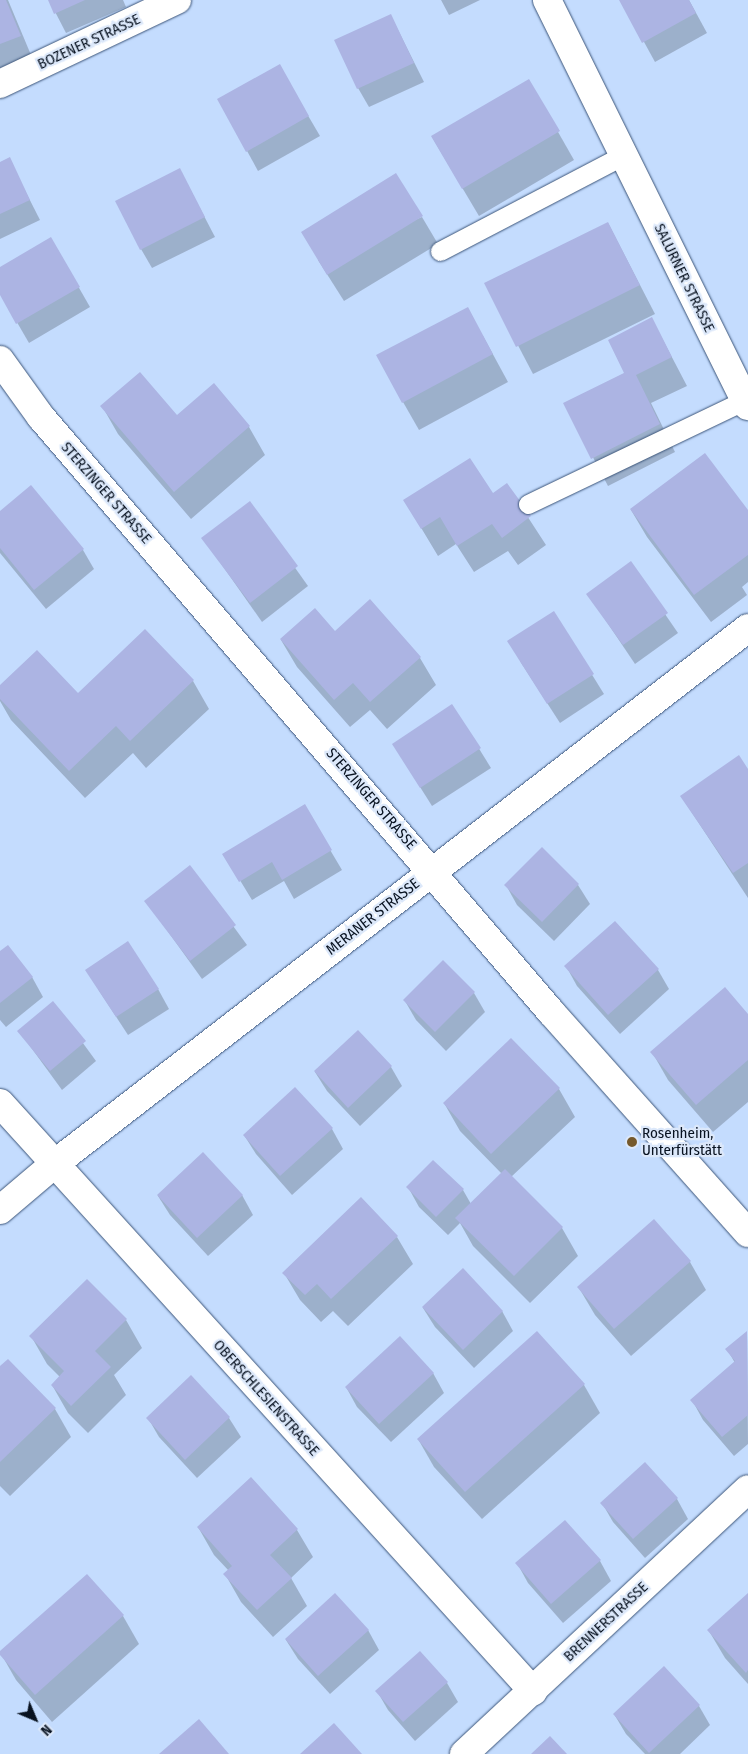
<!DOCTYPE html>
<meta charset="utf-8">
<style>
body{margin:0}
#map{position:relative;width:748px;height:1754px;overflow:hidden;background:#c4dcfe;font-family:"Fira Sans Condensed",sans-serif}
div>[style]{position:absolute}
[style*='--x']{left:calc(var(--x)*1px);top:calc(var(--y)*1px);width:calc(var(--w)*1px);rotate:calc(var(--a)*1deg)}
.shadow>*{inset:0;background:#0003}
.building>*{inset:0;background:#acb4e3}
.roads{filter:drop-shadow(0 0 1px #3c5579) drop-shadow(0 0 1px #3c5579)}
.service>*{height:19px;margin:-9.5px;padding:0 9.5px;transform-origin:9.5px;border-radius:9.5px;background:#fff}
.minor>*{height:28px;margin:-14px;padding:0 14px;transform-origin:14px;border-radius:14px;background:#fff}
.dots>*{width:14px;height:14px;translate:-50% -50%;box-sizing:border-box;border:2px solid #dce8fa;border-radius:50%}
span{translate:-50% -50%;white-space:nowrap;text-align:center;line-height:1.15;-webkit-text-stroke:4.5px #dce8fa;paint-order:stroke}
.street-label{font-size:15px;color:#081220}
.poi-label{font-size:15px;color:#081220}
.left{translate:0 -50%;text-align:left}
.north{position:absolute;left:10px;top:1694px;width:50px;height:50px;-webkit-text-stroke:4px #dce8fa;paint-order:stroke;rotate:135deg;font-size:14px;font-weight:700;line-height:20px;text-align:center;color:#081220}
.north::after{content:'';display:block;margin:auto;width:18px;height:22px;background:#081220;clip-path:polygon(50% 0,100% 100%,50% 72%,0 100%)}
</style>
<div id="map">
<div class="shadow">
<div style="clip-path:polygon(0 0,8px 0,31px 55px,0 68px)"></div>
<div style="clip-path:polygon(49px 0,123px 0,126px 7px,66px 33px)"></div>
<div style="clip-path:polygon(441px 0,480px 0,449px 15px)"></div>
<div style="clip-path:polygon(621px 0,689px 0,707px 33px,655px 62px)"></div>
<div style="clip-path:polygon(391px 16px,424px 82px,369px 107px,358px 88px)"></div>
<div style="clip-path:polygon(279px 66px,320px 136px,258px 171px,219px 100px)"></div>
<div style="clip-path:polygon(529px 81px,574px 160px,479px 216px,432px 137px)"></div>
<div style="clip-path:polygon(9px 159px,40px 220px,0 239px,0 163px)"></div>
<div style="clip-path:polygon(180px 170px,215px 237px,152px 268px,141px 249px)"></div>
<div style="clip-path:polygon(422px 217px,438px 244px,344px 301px,318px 260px)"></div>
<div style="clip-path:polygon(608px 223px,655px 314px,533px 374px,486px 284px)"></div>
<div style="clip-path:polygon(51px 239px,90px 307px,29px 343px,0 293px,0 268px)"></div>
<div style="clip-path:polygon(652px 319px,687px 386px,651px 403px,675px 452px,608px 486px,565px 404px,625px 373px)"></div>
<div style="clip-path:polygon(483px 336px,508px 382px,419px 430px,403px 402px)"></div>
<div style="clip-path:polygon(214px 385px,249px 427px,265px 455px,191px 519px,118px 434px,102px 406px,177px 416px)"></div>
<div style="clip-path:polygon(507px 485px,546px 545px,518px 565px,508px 551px,474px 572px,456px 544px,438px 556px,405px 501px,492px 495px)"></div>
<div style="clip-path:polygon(31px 487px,83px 550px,94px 569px,46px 609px,0 553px,0 513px)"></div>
<div style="clip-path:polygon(249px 503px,308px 586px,262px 622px,203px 538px)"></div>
<div style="clip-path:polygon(631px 510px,748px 512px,748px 582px,742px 587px,747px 595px,711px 622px,647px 537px)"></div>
<div style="clip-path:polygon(630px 563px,678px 633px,635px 664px,588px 594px)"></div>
<div style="clip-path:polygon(370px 601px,420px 658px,436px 685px,387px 729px,370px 710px,350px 727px,297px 667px,281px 640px,335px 632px)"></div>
<div style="clip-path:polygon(553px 612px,604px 694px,560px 723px,520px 661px)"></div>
<div style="clip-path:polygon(193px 681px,209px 709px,146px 768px,133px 753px,85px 798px,11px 720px,0 701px,0 687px,78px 694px)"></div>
<div style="clip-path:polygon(452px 705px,491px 768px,432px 806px,405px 763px)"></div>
<div style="clip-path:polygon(748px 771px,748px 898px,681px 796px)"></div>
<div style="clip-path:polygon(304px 806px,342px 870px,294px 899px,284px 881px,252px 900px,224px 854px)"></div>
<div style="clip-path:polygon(542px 849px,578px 885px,590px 904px,554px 941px,517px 905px,506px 885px)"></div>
<div style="clip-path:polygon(190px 867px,247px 945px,202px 979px,146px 901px)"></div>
<div style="clip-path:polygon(615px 922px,658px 970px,669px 989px,620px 1034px,577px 986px,566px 966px)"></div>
<div style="clip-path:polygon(0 953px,32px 977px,43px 997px,6px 1027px,0 1020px)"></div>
<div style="clip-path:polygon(98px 989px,158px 989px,169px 1009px,128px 1035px)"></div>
<div style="clip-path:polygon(474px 993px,485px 1012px,446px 1051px,416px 1020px,405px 1001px)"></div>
<div style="clip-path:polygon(53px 1002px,96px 1061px,62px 1090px,19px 1031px)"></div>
<div style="clip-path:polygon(748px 1016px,748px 1102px,713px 1132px,668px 1080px,652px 1052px)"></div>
<div style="clip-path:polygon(391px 1067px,402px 1086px,360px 1126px,327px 1091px,315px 1072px)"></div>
<div style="clip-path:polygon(559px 1089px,575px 1117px,511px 1177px,562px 1228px,578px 1256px,530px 1303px,473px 1246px,460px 1223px,448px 1235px,419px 1207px,408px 1187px,463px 1190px,471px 1204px,502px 1174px,460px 1131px,444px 1103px)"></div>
<div style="clip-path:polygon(332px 1129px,343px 1149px,292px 1195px,256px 1154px,244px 1135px)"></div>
<div style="clip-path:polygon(242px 1195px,253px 1215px,208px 1256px,170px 1215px,158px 1196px)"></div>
<div style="clip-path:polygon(654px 1221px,690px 1262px,706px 1290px,631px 1356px,595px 1315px,579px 1288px)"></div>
<div style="clip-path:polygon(397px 1237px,413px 1264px,348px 1326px,333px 1311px,321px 1322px,300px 1300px,284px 1273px)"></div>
<div style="clip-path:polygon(423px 1308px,502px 1311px,513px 1331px,474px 1368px,435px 1327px)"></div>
<div style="clip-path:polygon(126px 1320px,142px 1348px,114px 1375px,126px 1395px,88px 1433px,68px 1413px,52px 1385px,60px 1377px,47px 1364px,31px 1336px)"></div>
<div style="clip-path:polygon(747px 1332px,748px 1444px,734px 1456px,703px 1420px,692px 1400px,735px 1363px,727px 1349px)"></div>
<div style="clip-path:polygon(537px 1333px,584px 1385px,600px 1413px,482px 1519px,434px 1467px,418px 1439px)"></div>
<div style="clip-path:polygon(8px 1360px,55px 1409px,71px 1437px,10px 1496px,0 1486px,0 1368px)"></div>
<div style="clip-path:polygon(433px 1373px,444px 1393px,391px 1442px,357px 1407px,346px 1387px)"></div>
<div style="clip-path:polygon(191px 1377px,229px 1418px,241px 1437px,197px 1478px,159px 1437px,148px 1418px)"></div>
<div style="clip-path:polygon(645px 1464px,677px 1499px,688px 1519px,645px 1558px,613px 1522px,602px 1503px)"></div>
<div style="clip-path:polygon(198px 1527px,297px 1530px,313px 1557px,291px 1578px,307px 1606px,273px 1637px,241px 1602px,225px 1574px,229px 1571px,214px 1555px)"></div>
<div style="clip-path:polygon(600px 1561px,611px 1581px,563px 1623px,528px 1583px,517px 1563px)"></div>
<div style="clip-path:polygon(87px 1575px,123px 1616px,139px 1644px,52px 1722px,16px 1680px,0 1652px)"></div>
<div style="clip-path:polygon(748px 1595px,748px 1684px,725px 1658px,709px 1631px)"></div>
<div style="clip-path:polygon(368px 1630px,379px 1650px,330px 1694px,298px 1659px,286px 1640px)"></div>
<div style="clip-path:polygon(664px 1668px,699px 1706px,710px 1725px,680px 1754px,645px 1754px,626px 1734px,614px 1714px)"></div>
<div style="clip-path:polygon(447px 1683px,458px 1702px,415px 1741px,388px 1710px,377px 1691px)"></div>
</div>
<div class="building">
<div style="clip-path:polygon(0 0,6px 0,21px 36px,0 44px)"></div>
<div style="clip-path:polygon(48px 0,85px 0,54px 14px)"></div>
<div style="clip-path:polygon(619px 0,689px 0,696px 13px,642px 43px)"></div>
<div style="clip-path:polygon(391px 14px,414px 63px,357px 89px,334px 40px)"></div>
<div style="clip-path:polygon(280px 64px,309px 116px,246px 152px,217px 99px)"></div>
<div style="clip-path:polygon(529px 79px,560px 131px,462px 189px,431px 136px)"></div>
<div style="clip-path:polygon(10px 157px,30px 200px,0 214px,0 162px)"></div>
<div style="clip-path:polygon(180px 168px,205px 217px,140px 250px,115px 201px)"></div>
<div style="clip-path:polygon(396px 173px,423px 216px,327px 275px,301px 232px)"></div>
<div style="clip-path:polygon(608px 222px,640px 285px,516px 347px,484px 283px)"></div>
<div style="clip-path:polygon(51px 237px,80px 287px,16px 324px,0 295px,0 267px)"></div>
<div style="clip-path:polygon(468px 307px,493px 354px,402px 403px,376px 355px)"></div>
<div style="clip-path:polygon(652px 317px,672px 357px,636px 375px,660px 424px,591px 459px,563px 403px,624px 373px,608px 340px)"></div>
<div style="clip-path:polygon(140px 372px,177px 415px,214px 383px,250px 426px,174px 492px,100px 406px)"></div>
<div style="clip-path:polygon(705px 453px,748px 510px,748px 555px,694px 595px,630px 509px)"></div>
<div style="clip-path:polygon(470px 458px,493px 493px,507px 483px,531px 516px,502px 538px,492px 524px,457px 546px,440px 517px,421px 529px,403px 500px)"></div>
<div style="clip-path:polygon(31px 485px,84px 549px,34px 590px,0 548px,0 511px)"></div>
<div style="clip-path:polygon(250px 501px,298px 566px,250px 603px,201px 538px)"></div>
<div style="clip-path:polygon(631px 561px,668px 613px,623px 645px,586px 594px)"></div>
<div style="clip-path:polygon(370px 599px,421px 657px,370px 702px,353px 683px,334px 700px,280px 639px,315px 608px,335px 631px)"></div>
<div style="clip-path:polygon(554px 611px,594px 674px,547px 704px,507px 641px)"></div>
<div style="clip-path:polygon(145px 629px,194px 680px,130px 741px,116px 726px,69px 771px,0 699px,0 685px,37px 650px,78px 693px)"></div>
<div style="clip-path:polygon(452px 704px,481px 748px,420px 788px,392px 744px)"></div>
<div style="clip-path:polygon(739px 755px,748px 769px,748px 863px,733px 873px,680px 796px)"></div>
<div style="clip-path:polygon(305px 804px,332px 850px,282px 880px,272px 862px,239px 882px,222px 854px)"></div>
<div style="clip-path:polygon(542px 847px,579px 884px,542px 922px,504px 885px)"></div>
<div style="clip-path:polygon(190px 865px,236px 925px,190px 961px,144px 901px)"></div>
<div style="clip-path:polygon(615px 921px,659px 969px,608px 1015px,564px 966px)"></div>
<div style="clip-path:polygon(128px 941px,159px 989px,116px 1017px,85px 970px)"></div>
<div style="clip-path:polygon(8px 945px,33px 977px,0 1003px,0 951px)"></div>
<div style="clip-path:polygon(443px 960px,475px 992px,435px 1032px,403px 1000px)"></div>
<div style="clip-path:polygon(725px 987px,748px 1014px,748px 1060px,696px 1105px,650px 1052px)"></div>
<div style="clip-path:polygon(53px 1001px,86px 1041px,50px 1071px,17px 1031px)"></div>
<div style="clip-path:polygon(358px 1030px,392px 1066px,348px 1108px,314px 1071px)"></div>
<div style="clip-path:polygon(511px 1038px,560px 1088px,491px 1154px,443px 1103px)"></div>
<div style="clip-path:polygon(295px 1087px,333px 1128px,280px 1176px,243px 1135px)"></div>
<div style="clip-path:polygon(203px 1152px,243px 1195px,197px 1238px,157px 1195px)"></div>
<div style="clip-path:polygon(433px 1160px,464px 1189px,436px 1217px,406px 1187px)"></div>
<div style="clip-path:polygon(505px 1169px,563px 1227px,514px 1276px,455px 1218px)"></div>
<div style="clip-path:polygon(361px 1197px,398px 1236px,331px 1299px,317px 1284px,305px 1295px,282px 1273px)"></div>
<div style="clip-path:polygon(654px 1219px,691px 1261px,614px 1329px,577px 1287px)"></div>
<div style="clip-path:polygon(463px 1268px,503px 1311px,463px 1350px,422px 1307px)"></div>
<div style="clip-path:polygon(87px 1279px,127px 1319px,95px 1351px,111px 1367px,71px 1406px,51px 1385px,64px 1371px,29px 1336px)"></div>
<div style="clip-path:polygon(537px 1331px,585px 1384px,465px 1492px,417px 1439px)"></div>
<div style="clip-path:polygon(747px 1331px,748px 1415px,722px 1437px,690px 1400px,735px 1361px,725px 1349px)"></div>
<div style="clip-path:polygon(400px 1336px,434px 1373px,379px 1424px,345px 1387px)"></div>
<div style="clip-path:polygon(8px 1359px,56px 1408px,0 1462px,0 1366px)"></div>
<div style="clip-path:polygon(191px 1375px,230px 1417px,185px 1460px,146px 1418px)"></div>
<div style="clip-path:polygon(645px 1462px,678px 1498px,633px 1539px,600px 1503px)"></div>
<div style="clip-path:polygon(251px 1477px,298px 1529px,270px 1555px,292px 1578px,257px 1610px,223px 1574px,232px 1566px,197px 1527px)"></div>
<div style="clip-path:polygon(565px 1520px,601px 1560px,551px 1604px,515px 1563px)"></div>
<div style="clip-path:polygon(87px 1574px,124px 1615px,35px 1695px,0 1655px,0 1651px)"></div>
<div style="clip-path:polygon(335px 1593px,369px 1630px,318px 1676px,285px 1639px)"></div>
<div style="clip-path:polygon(748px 1593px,748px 1670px,746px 1673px,707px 1630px)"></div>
<div style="clip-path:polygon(420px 1651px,448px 1682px,403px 1722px,375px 1691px)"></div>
<div style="clip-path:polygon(664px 1666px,700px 1705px,649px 1753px,613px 1714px)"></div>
<div style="clip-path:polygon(199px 1719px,229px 1754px,159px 1754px)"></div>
<div style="clip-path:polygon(334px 1723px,362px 1754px,300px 1754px)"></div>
<div style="clip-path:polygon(550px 1736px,567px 1754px,531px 1754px)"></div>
</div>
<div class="roads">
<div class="service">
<div style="--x:440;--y:251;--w:208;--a:-27.6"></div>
<div style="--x:528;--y:504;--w:241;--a:-25.6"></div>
</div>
<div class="minor">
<div style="--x:547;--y:0;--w:453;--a:63.7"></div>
<div style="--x:0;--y:84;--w:196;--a:-25.4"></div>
<div style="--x:0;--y:360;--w:70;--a:54.3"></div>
<div style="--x:41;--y:417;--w:784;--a:49.4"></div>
<div style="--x:551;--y:1012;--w:296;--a:48.3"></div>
<div style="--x:0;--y:1103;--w:794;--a:47.81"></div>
<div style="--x:0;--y:1210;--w:70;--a:-40.3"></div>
<div style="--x:53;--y:1165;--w:878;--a:-37.69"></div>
<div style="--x:464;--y:1754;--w:388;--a:-43"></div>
</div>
</div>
<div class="dots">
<div style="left:632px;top:1142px;background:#75592c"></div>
</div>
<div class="street-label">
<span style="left:89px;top:42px;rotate:-25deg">BOZENER STRASSE</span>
<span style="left:684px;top:278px;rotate:64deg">SALURNER STRASSE</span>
<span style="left:106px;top:493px;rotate:49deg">STERZINGER STRASSE</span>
<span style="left:371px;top:799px;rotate:49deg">STERZINGER STRASSE</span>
<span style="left:373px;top:917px;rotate:-38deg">MERANER STRASSE</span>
<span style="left:266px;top:1398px;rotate:48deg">OBERSCHLESIENSTRASSE</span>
<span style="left:606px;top:1622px;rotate:-43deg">BRENNERSTRASSE</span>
</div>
<div class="poi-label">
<span class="left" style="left:642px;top:1142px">Rosenheim,<br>Unterfürstätt</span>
</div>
<div class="north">N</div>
</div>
